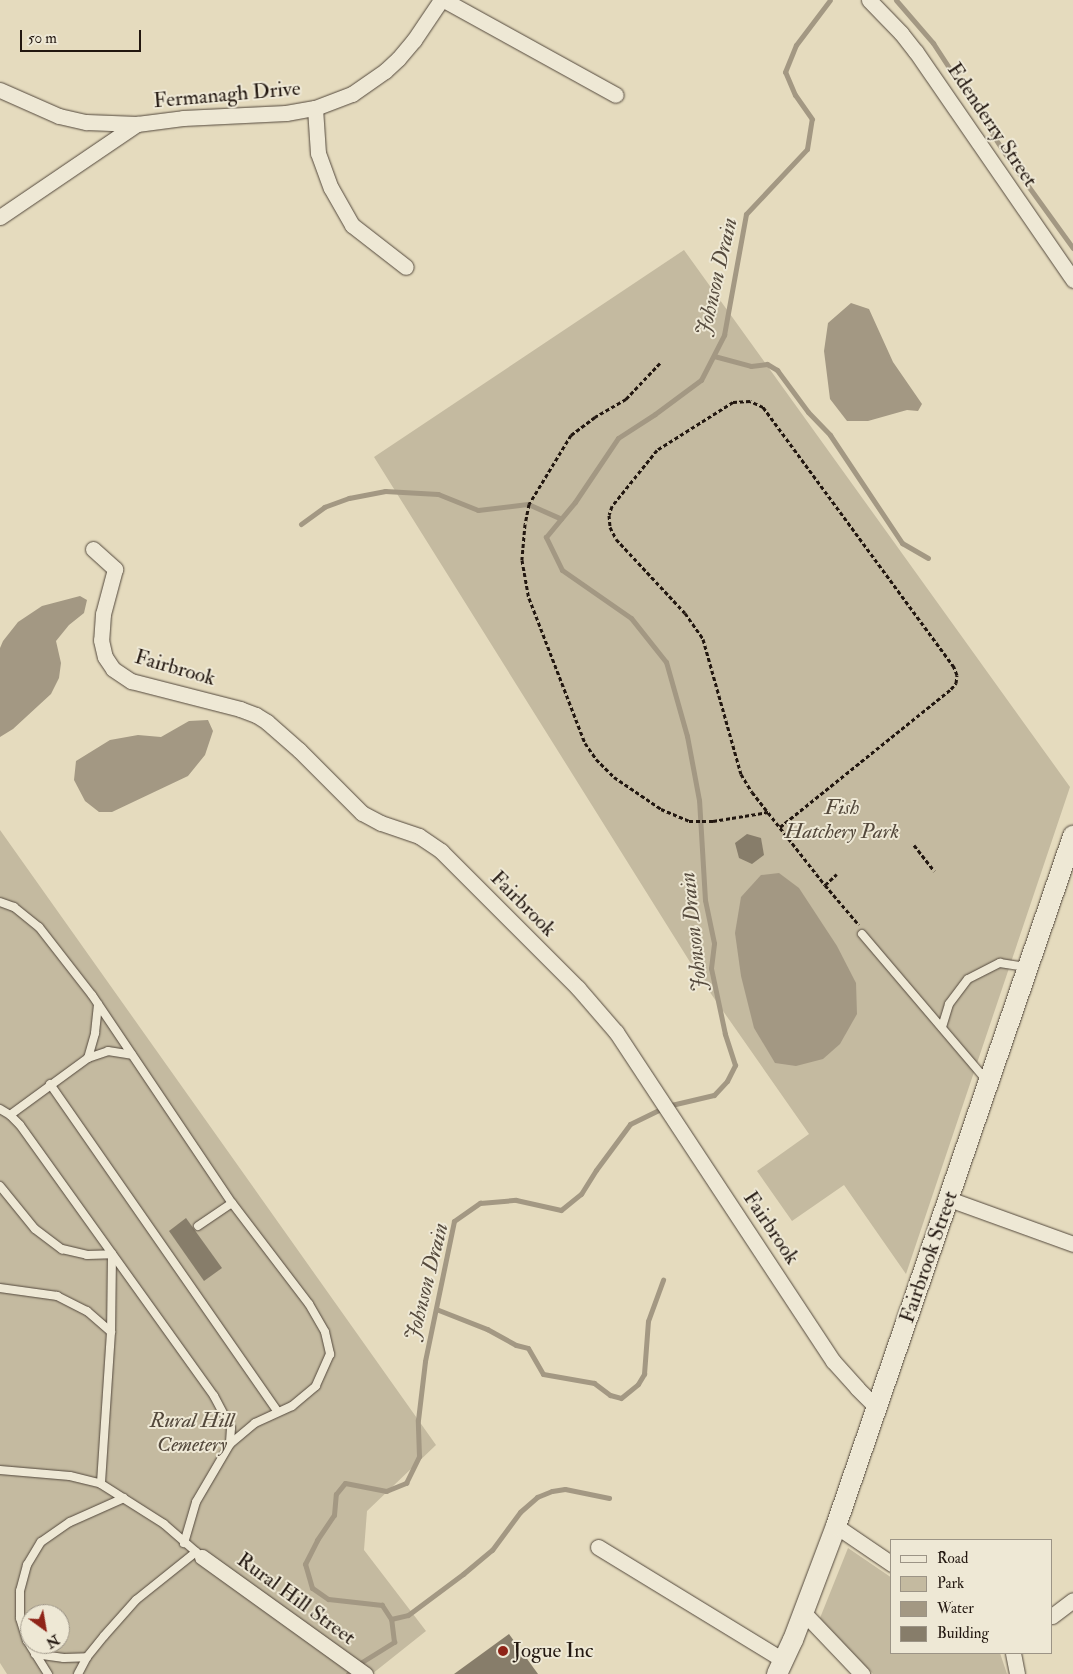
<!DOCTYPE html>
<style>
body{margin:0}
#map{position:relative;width:1073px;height:1674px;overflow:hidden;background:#e5dbbe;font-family:"IM FELL Double Pica",serif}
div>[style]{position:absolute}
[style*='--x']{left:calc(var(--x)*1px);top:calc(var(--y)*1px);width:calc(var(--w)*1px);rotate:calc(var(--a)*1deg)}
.green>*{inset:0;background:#c4baa0}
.water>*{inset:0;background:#a39883}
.stream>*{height:5px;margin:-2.5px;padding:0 2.5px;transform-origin:2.5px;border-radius:2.5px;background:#a39883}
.building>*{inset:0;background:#877d6a}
.path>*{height:3px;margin-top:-1.5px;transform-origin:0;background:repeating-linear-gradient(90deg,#221710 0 4px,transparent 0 6.5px)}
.roads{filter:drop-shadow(0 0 1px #53483c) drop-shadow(0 0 1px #53483c)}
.lane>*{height:8px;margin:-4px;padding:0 4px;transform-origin:4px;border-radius:4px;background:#eee8d5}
.street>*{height:15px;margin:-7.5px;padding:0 7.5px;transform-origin:7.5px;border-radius:7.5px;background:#eee8d5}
.secondary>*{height:20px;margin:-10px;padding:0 10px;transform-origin:10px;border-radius:10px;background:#eee8d5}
.dots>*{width:14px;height:14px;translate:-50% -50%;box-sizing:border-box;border:2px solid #eee8d5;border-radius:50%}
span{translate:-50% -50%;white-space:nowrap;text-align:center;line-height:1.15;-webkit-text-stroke:4px #eee8d5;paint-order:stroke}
.street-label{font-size:21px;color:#221710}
.park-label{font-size:21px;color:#53483b;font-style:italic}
.poi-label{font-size:21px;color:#221710}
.left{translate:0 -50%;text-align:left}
.water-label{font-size:22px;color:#564b3e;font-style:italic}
.legend{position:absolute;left:890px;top:1539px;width:162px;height:115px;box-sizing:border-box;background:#eee8d5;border:1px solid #9c9486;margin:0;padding:6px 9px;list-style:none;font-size:15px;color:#221710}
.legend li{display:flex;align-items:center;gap:10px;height:25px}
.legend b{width:25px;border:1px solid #9c9486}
.north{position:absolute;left:20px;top:1604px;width:50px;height:50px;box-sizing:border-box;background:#eee8d5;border:1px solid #9c9486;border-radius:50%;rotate:148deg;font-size:14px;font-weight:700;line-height:20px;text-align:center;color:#221710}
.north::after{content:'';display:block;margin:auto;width:18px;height:22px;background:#8f2418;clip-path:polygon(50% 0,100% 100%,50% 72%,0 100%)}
.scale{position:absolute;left:20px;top:30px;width:121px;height:22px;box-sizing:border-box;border:2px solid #221710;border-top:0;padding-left:6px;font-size:15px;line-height:18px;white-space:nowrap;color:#221710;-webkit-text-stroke:4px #eee8d5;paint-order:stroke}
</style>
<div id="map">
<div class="green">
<div style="clip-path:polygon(684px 250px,1070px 787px,906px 1274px,844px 1185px,792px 1221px,757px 1171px,809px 1134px,700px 978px,374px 457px)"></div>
<div style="clip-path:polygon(evenodd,0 830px,436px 1445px,367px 1511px,364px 1550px,426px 1631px,372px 1674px,7px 1674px,0 1663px,0 830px,30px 1614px,60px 1614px,60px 1644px,30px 1644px,30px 1614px)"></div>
<div style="clip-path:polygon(848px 1548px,892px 1578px,892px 1653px,1000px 1653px,1007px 1674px,873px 1674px,820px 1618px)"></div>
</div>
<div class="water">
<div style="clip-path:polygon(851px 303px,869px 309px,893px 362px,922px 404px,918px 411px,907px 410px,868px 421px,847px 421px,830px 399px,824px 351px,828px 323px)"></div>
<div style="clip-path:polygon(80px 596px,87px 600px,84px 613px,69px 625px,56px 641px,61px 663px,59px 678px,51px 694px,13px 729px,0 737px,0 648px,3px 641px,18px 622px,42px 606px)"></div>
<div style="clip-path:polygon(208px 720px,213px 731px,205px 755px,188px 776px,112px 812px,99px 812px,85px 801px,74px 780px,76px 761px,110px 740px,138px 735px,161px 737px,189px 721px)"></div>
<div style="clip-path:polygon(779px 873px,799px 888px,837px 946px,856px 983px,857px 1014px,840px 1044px,823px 1059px,796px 1066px,775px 1063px,754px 1028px,741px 976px,735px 933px,741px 897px,761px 875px)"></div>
</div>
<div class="stream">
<div style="--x:896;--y:0;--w:57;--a:49.3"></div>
<div style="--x:933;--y:43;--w:137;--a:56.9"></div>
<div style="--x:1008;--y:158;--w:111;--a:54.2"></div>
<div style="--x:714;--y:356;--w:38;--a:15"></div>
<div style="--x:751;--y:366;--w:16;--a:-7"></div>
<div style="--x:767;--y:364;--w:12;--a:31"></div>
<div style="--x:777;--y:370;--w:52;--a:53.6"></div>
<div style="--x:808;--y:412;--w:32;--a:46"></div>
<div style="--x:830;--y:435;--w:130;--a:56.3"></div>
<div style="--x:902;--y:543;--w:30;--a:30"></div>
<div style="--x:301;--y:524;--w:29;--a:-36"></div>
<div style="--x:324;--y:507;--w:27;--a:-20"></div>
<div style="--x:349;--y:498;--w:37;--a:-11"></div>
<div style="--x:385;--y:491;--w:53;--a:3.2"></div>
<div style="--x:438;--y:494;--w:43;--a:21.8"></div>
<div style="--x:478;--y:510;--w:50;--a:-6.8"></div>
<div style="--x:528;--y:504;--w:36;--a:24"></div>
<div style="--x:436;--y:1309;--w:55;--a:21.4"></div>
<div style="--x:487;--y:1329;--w:33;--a:29"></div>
<div style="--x:516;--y:1345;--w:12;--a:14"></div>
<div style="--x:528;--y:1348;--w:30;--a:60"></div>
<div style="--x:543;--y:1374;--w:52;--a:10"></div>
<div style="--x:594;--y:1383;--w:20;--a:37"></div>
<div style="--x:610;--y:1395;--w:11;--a:15"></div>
<div style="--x:621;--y:1398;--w:22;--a:-39"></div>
<div style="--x:638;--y:1384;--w:12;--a:-59"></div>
<div style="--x:644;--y:1374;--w:53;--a:-85.7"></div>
<div style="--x:648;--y:1321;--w:44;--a:-69.9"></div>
<div style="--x:391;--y:1619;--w:17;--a:-13"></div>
<div style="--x:408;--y:1615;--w:69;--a:-36.7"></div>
<div style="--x:463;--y:1574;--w:38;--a:-40"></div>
<div style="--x:492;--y:1550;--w:47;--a:-53.6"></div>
<div style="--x:520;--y:1512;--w:23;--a:-41"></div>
<div style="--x:537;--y:1497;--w:16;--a:-22"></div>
<div style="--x:552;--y:1491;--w:13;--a:-9"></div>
<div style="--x:565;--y:1489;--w:45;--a:11.6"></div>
<div style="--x:348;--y:1674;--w:13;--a:-45"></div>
<div style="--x:357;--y:1665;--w:44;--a:-31.9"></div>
<div style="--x:394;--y:1642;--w:23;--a:-97"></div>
<div style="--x:391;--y:1619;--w:17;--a:-123"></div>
<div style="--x:382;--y:1605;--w:54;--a:-173.7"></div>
<div style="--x:328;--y:1599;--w:19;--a:-145"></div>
<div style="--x:312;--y:1588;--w:25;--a:-106"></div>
<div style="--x:305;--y:1564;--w:27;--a:-63"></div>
<div style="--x:317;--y:1540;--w:30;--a:-56"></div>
<div style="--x:334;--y:1515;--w:21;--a:-85"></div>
<div style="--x:336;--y:1494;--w:14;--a:-51"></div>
<div style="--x:345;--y:1483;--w:42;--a:11"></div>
<div style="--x:386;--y:1491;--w:22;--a:-22"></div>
<div style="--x:406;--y:1483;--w:30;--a:-64"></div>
<div style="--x:419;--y:1456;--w:36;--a:-92"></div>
<div style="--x:418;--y:1420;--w:59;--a:-83.2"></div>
<div style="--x:425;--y:1361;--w:143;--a:-78.3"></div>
<div style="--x:454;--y:1221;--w:32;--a:-35"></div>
<div style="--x:480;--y:1203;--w:36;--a:-5"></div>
<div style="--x:516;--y:1200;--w:46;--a:12.5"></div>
<div style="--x:561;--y:1210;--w:26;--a:-39"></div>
<div style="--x:581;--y:1194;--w:28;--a:-58"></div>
<div style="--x:596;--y:1170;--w:57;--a:-53.5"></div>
<div style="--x:630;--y:1124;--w:41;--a:-25.9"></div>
<div style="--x:667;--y:1106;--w:48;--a:-13.2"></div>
<div style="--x:714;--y:1095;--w:19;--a:-47"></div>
<div style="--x:727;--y:1081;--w:18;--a:-63"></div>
<div style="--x:735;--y:1065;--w:33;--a:-108"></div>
<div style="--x:725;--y:1034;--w:67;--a:-102"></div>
<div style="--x:711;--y:968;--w:25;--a:-83"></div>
<div style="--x:714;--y:943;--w:44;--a:-101.8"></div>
<div style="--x:705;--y:900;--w:100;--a:-93.4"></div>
<div style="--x:699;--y:800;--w:65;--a:-100.6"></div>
<div style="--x:687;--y:736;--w:77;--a:-105.8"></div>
<div style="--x:666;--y:662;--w:56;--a:-128.5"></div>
<div style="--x:631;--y:618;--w:84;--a:-145.2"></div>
<div style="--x:562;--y:570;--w:37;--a:-116"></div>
<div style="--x:546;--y:537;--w:45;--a:-50.4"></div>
<div style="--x:575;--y:502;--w:77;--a:-56.1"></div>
<div style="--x:618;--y:438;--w:44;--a:-33"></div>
<div style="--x:655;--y:414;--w:57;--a:-36.5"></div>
<div style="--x:701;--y:380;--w:51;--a:-62.9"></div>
<div style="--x:724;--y:335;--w:123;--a:-79.7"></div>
<div style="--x:746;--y:214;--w:89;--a:-46.8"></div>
<div style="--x:807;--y:149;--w:30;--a:-81"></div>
<div style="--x:812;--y:119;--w:29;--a:-125"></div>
<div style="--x:795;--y:95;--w:25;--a:-113"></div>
<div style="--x:785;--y:72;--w:29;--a:-68"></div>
<div style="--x:796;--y:45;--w:56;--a:-52.9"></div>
</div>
<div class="building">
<div style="clip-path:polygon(747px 834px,761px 838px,764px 855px,752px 864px,739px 858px,735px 843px)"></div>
<div style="clip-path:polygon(186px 1218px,222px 1268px,204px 1281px,169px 1231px)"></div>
<div style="clip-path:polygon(509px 1634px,538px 1674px,454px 1674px)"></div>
</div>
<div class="path">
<div style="--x:660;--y:363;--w:50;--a:133.4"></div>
<div style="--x:626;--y:399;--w:36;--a:150"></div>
<div style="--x:595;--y:417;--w:30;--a:143"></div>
<div style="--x:571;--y:435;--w:81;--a:121.3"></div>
<div style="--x:529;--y:504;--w:20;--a:101"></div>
<div style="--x:525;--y:524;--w:36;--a:95"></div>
<div style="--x:522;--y:560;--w:39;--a:80"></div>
<div style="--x:529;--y:598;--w:155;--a:68.9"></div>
<div style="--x:585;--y:743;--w:19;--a:55"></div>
<div style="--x:596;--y:759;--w:25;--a:45"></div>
<div style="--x:614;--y:777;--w:57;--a:34.2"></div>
<div style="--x:661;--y:809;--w:30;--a:23"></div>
<div style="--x:689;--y:821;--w:24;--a:0"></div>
<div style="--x:713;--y:821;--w:56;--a:-9.3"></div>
<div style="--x:780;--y:827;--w:220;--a:-38.9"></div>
<div style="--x:951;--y:689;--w:8;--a:-50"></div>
<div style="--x:956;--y:683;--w:8;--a:-83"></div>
<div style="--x:957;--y:675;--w:9;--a:-111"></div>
<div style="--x:954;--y:667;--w:323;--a:-126.3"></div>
<div style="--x:763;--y:407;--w:14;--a:-155"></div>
<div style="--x:750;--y:401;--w:17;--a:177"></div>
<div style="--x:733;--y:402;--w:90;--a:147.7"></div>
<div style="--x:657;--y:450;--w:72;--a:128.8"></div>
<div style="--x:612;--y:506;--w:9;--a:108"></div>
<div style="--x:609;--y:515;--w:12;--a:85"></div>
<div style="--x:610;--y:527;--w:13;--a:63"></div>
<div style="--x:616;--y:539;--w:101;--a:47"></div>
<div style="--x:685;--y:613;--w:32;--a:55"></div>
<div style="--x:703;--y:639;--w:140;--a:74.3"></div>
<div style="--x:741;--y:774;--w:21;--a:59"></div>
<div style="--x:752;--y:792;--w:118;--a:51.9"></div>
<div style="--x:825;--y:885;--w:52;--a:49.6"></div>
<div style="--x:914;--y:845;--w:33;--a:52"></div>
<div style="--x:825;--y:885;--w:16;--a:-43"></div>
</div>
<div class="roads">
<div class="lane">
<div style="--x:0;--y:902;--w:15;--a:20"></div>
<div style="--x:14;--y:907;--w:32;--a:39"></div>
<div style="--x:39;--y:927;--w:86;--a:52.1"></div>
<div style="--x:92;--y:995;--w:251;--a:56.1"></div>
<div style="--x:232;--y:1203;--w:127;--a:52.7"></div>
<div style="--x:309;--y:1304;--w:32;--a:60"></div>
<div style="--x:325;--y:1332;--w:23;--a:77"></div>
<div style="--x:330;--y:1354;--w:35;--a:114"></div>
<div style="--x:316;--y:1386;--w:31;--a:140"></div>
<div style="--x:292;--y:1406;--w:41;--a:155.3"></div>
<div style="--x:255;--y:1423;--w:33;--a:140"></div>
<div style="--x:230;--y:1444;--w:67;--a:120.4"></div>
<div style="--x:196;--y:1502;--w:43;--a:106.3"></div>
<div style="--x:862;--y:934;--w:193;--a:49.6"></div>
<div style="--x:942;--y:1027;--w:24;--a:-73"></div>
<div style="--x:949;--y:1004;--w:31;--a:-53"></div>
<div style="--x:968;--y:979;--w:36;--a:-27"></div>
<div style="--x:1000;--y:963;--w:26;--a:9"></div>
<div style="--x:88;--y:1058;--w:26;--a:-74"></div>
<div style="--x:95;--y:1033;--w:29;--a:-84"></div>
<div style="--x:50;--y:1084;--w:399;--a:55.2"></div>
<div style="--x:0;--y:1109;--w:12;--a:31"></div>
<div style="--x:10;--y:1115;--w:14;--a:45"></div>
<div style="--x:20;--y:1125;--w:333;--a:54.4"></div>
<div style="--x:214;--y:1396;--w:36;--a:62"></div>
<div style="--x:231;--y:1428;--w:16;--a:94"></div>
<div style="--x:10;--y:1115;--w:97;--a:-36.2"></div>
<div style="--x:88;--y:1058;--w:21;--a:-19"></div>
<div style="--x:108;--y:1051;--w:24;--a:9"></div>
<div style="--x:0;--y:1186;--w:55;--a:50.9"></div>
<div style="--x:35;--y:1229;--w:34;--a:37"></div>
<div style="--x:62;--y:1249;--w:26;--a:13"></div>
<div style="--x:87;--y:1255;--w:25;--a:-2"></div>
<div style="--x:112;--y:1254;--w:78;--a:90.7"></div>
<div style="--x:111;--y:1332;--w:152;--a:93.8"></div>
<div style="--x:198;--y:1226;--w:41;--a:-34.1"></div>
<div style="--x:0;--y:1288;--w:58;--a:8"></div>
<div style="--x:57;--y:1296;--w:34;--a:27"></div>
<div style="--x:87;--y:1311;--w:32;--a:41"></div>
<div style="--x:0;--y:1470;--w:70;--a:4.9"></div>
<div style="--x:70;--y:1476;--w:32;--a:14"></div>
<div style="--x:101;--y:1484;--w:75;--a:32.4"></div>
<div style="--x:164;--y:1524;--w:50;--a:41"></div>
<div style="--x:35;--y:1654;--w:29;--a:8"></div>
<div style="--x:64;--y:1658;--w:23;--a:-2"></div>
<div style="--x:48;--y:1674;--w:39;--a:-122"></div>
<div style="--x:27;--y:1641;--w:24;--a:-107"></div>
<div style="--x:20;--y:1618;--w:27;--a:-90"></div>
<div style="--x:20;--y:1591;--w:27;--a:-75"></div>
<div style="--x:27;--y:1565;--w:27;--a:-59"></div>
<div style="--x:41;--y:1542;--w:35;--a:-35"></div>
<div style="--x:70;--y:1522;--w:59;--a:-24"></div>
<div style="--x:78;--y:1674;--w:19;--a:-62"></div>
<div style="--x:87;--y:1657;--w:27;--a:-51"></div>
<div style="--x:104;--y:1636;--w:48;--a:-48.4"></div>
<div style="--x:136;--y:1600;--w:77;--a:-38.7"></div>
</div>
<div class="street">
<div style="--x:444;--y:0;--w:196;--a:28.9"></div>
<div style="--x:869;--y:0;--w:46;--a:45.9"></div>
<div style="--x:901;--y:33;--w:24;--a:52"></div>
<div style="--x:916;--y:52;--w:277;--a:55.4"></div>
<div style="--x:0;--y:90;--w:64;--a:23.8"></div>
<div style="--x:59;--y:116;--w:28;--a:13"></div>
<div style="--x:86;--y:122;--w:51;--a:2.2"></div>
<div style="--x:315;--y:108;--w:45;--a:86.2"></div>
<div style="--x:318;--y:153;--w:37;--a:70"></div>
<div style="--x:331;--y:188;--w:43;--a:60.4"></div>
<div style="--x:352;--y:225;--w:68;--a:37.9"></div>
<div style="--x:0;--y:217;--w:166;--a:-34.2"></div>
<div style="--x:137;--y:124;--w:46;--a:-7.4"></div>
<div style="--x:183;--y:118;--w:103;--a:-2.8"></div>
<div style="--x:286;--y:113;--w:29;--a:-10"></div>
<div style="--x:315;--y:108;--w:40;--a:-21"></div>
<div style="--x:352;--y:94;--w:40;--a:-34.9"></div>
<div style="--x:385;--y:71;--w:18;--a:-43"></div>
<div style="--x:398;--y:59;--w:25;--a:-50"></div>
<div style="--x:414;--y:40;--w:48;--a:-56"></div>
<div style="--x:93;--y:549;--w:30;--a:42"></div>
<div style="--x:115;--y:569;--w:47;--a:104.9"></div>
<div style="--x:103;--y:614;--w:26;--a:94"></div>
<div style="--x:101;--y:640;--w:17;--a:77"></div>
<div style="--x:105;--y:657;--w:14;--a:56"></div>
<div style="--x:113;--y:669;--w:22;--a:34"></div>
<div style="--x:131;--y:681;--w:113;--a:14.4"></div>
<div style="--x:240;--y:709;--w:17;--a:21"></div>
<div style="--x:256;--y:715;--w:13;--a:32"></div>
<div style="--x:267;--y:722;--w:43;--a:41.2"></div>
<div style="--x:299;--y:750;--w:89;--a:45"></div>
<div style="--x:362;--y:813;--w:21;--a:28"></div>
<div style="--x:381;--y:823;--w:40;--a:18.9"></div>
<div style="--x:419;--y:836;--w:27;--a:34"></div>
<div style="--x:441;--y:851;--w:194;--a:45"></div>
<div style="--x:578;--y:988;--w:58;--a:49.2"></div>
<div style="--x:616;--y:1032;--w:394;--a:56.6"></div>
<div style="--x:833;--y:1361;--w:36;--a:48"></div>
<div style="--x:857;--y:1388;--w:28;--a:45"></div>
<div style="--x:949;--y:1199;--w:132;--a:19.9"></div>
<div style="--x:836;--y:1526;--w:68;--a:34.2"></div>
<div style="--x:598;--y:1547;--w:217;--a:31.4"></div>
<div style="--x:202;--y:1557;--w:201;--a:35.7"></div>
<div style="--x:803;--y:1612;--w:86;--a:46.4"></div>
<div style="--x:1052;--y:1616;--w:26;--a:-37"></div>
<div style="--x:1013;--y:1653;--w:21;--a:79"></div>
</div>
<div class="secondary">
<div style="--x:777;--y:1674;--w:38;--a:-65"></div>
<div style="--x:793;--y:1640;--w:122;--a:-69.3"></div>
<div style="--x:836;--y:1526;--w:730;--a:-71.04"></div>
</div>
</div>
<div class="dots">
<div style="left:503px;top:1651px;background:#8f2418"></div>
</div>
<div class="street-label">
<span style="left:227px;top:95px;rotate:-5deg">Fermanagh Drive</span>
<span style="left:992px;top:125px;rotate:56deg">Edenderry Street</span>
<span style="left:175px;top:668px;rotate:16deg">Fairbrook</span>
<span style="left:523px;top:904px;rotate:45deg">Fairbrook</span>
<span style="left:771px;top:1228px;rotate:56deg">Fairbrook</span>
<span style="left:929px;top:1257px;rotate:-71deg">Fairbrook Street</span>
<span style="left:296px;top:1599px;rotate:36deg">Rural Hill Street</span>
</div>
<div class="park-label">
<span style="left:842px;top:820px">Fish<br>Hatchery Park</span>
<span style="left:192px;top:1433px">Rural Hill<br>Cemetery</span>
</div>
<div class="poi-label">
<span class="left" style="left:513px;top:1651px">Jogue Inc</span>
</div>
<div class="water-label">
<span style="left:717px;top:277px;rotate:-77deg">Johnson Drain</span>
<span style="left:694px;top:932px;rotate:-96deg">Johnson Drain</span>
<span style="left:427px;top:1282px;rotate:-76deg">Johnson Drain</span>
</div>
<ul class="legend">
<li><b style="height:6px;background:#eee8d5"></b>Road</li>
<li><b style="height:14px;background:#c4baa0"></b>Park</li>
<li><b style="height:14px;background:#a39883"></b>Water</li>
<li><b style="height:14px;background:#877d6a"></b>Building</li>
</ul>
<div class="north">N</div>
<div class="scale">50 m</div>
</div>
